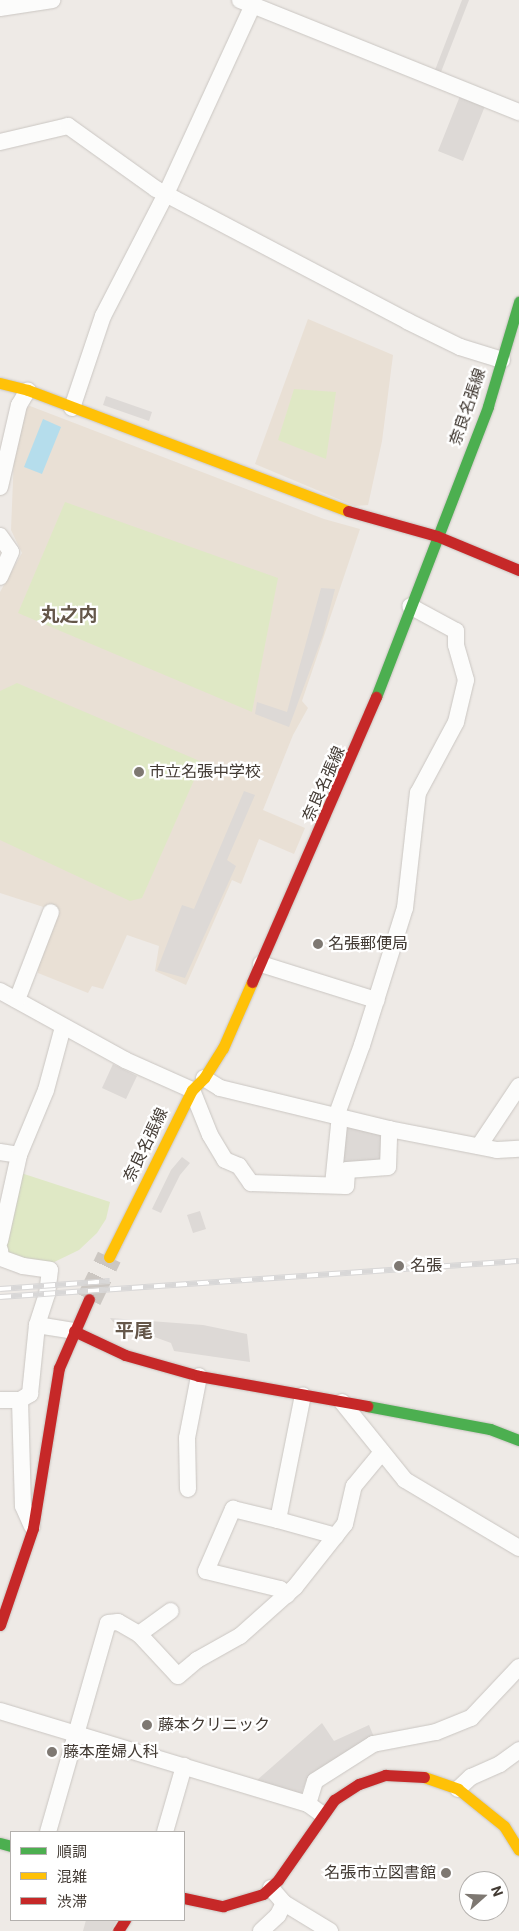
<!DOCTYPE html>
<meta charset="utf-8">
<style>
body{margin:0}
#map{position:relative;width:519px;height:1931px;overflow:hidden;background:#eeeae6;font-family:Roboto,"Noto Sans JP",sans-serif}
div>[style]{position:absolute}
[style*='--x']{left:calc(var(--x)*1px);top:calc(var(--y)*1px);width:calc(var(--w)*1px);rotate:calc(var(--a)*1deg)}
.education>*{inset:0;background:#e9e0d5}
.green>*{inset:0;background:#dfe8c5}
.parking>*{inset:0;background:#ddd9d6}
.water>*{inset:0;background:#b5ddec}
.primary-tunnel>*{height:25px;margin-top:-12.5px;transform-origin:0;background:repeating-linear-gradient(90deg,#ccc7c2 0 25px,transparent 0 37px)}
.roads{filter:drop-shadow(0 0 1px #cac6c2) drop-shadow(0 0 1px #cac6c2)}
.street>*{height:16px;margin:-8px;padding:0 8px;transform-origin:8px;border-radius:8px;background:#fcfcfb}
.fast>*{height:11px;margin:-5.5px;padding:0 5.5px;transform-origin:5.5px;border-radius:5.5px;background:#4caf50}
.slow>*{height:11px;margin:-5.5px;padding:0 5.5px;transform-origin:5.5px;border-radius:5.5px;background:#ffc107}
.jam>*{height:11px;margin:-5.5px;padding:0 5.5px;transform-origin:5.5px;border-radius:5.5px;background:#c62828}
.rail>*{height:5.5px;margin-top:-2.75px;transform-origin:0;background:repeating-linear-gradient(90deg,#fff 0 11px,#d8d7d7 0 22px);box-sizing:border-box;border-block:1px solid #d8d7d7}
.dots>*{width:14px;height:14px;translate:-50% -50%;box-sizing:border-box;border:2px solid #fff;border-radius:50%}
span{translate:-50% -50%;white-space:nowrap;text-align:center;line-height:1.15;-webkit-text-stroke:4.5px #fff;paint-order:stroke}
.street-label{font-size:16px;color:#423a33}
.poi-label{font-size:16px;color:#423a33}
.left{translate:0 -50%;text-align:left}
.right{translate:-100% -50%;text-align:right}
.quarter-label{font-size:19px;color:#65574a;font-weight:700}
.legend{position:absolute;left:10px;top:1831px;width:175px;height:90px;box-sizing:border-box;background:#fff;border:1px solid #b3b0ad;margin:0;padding:6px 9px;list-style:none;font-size:15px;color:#423a33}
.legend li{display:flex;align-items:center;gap:10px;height:25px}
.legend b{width:25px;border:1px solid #b3b0ad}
.north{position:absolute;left:459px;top:1871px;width:50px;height:50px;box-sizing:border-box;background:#fff;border:1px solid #b3b0ad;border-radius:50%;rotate:70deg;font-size:14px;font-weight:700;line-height:20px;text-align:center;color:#423a33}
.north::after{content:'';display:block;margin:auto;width:18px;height:22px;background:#7e7872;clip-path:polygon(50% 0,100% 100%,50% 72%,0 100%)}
</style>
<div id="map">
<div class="education">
<div style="clip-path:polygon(308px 319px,393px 355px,382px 441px,368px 505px,355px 506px,255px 464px)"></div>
<div style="clip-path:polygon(30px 406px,324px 519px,360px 529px,302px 701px,308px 708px,293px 735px,263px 810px,305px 828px,294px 854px,259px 839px,241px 884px,232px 880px,186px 985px,155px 971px,159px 946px,127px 935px,103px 989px,92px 986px,88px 993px,38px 973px,37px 967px,59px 912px,0 893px,0 592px,22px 553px,11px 530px,14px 456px,24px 408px)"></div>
</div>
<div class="green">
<div style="clip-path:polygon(294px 389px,336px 392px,326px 459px,278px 440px)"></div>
<div style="clip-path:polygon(65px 502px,278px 578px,252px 712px,18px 613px)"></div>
<div style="clip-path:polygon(17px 683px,202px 762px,142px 898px,130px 901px,0 840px,0 691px)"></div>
<div style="clip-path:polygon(18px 1172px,110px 1202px,106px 1219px,97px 1233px,79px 1250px,48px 1265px,8px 1256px,4px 1247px)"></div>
</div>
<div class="parking">
<div style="clip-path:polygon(462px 0,469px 0,441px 72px,435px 70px)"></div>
<div style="clip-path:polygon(460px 96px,485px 106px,463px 161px,438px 151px)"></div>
<div style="clip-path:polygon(106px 396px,152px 412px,149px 421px,103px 405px)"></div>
<div style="clip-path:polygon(321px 588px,335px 589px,323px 635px,289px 727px,255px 714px,257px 702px,287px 712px)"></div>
<div style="clip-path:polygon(244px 791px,255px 795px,227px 860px,236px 866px,185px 978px,157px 970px,182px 905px,194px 909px)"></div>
<div style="clip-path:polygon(113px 1064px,137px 1076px,126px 1099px,102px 1088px)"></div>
<div style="clip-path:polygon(342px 1122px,383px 1135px,382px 1160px,340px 1164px)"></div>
<div style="clip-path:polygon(182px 1157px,190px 1163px,180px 1175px,161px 1213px,152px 1209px,171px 1170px)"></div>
<div style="clip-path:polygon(200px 1211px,206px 1229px,193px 1233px,187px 1215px)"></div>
<div style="clip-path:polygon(110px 1318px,203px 1325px,247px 1334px,250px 1362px,174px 1351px,171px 1343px,113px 1322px)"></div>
<div style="clip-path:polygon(322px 1723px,334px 1741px,369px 1725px,374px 1737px,345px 1753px,306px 1781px,300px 1798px,256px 1781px)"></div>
<div style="clip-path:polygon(86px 1920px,117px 1920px,111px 1931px,83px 1931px)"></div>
</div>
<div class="water">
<div style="clip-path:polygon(43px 419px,61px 427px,42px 474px,24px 467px)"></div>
</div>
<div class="primary-tunnel">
<div style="--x:89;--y:1299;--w:47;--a:-64.5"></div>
</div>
<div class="roads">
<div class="street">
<div style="--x:240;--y:0;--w:301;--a:21.9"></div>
<div style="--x:0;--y:8;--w:53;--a:-8.7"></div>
<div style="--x:0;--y:142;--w:70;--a:-13.2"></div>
<div style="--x:68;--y:126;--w:108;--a:35.6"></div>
<div style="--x:156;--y:189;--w:284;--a:27.7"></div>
<div style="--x:407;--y:321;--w:59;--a:26.1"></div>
<div style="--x:460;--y:347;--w:44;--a:17.2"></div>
<div style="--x:72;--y:408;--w:97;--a:-71.4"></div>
<div style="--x:103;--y:316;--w:137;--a:-62.7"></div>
<div style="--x:166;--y:194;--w:208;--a:-65.3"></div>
<div style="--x:0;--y:487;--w:84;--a:-77"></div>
<div style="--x:19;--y:405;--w:17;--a:-59"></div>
<div style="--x:0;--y:536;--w:19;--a:55"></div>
<div style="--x:11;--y:552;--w:27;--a:114"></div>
<div style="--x:261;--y:964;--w:121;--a:17.4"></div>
<div style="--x:0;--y:991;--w:143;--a:28.9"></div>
<div style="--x:125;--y:1060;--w:73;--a:24.1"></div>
<div style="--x:192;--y:1090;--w:48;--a:68.2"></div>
<div style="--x:210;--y:1135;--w:29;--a:59"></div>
<div style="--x:225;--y:1160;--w:15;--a:23"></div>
<div style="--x:239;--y:1166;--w:21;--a:55"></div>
<div style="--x:251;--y:1183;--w:95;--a:1.8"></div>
<div style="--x:346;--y:1186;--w:16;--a:-86"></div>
<div style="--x:347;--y:1170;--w:41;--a:-4.2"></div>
<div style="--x:388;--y:1167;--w:38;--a:-88"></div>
<div style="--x:17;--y:1000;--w:94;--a:-68.9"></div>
<div style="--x:204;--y:1078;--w:19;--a:32"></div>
<div style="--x:220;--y:1088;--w:174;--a:13.6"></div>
<div style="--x:389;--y:1129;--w:110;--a:11"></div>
<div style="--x:497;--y:1150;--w:22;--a:-3"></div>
<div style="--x:337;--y:1114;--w:73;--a:-70.1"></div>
<div style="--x:362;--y:1045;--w:144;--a:-72.6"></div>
<div style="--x:405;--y:908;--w:116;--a:-83.6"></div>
<div style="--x:418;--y:793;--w:81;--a:-61.8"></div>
<div style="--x:456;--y:722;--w:43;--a:-76.6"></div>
<div style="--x:466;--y:680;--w:36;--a:-106"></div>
<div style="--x:456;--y:645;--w:14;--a:-90"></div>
<div style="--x:456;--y:631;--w:52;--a:-151.5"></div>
<div style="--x:479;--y:1146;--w:72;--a:-56.3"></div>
<div style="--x:0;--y:1152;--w:19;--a:9"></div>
<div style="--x:333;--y:1185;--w:70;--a:-84.3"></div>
<div style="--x:0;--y:1241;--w:88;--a:-77.5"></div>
<div style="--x:19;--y:1155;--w:70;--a:-67.4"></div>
<div style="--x:46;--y:1090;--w:65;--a:-74.9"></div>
<div style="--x:0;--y:1250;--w:8;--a:83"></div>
<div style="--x:1;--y:1258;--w:23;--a:20"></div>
<div style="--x:23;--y:1266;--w:27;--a:8"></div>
<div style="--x:50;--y:1270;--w:24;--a:97"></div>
<div style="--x:47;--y:1294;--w:33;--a:108"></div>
<div style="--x:0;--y:1400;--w:20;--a:0"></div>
<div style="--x:20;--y:1400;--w:12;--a:-31"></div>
<div style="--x:30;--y:1394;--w:69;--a:-84.2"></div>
<div style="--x:37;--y:1325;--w:37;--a:9"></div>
<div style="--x:20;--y:1400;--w:106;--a:88.4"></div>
<div style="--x:23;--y:1506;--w:22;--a:66"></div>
<div style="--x:342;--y:1402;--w:100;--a:51.1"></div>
<div style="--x:405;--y:1480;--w:133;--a:30.8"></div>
<div style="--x:188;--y:1489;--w:51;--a:-91.1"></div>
<div style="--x:187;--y:1438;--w:63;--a:-79"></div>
<div style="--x:278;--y:1520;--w:60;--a:15.4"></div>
<div style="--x:287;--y:1595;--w:9;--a:-139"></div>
<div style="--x:280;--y:1589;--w:76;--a:-166.3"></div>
<div style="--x:206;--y:1571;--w:68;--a:-66.5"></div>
<div style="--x:233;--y:1509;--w:46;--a:13.7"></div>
<div style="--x:278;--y:1520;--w:127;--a:-78.7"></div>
<div style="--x:139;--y:1634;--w:39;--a:-36"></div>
<div style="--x:0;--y:1711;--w:322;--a:16.8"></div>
<div style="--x:308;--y:1804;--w:17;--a:36"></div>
<div style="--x:458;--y:1789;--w:18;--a:-43"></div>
<div style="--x:471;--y:1777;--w:32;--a:-24"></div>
<div style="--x:500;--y:1764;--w:24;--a:-36"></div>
<div style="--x:308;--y:1804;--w:24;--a:-73"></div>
<div style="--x:315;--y:1781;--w:69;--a:-32.5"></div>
<div style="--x:373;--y:1744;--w:64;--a:-10.8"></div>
<div style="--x:436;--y:1732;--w:38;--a:-22"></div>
<div style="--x:471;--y:1718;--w:70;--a:-46.7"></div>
<div style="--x:48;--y:1832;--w:217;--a:-74"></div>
<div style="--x:108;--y:1623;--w:10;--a:-6"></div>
<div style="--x:118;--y:1622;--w:24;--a:30"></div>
<div style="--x:139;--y:1634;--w:57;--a:47.1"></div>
<div style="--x:178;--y:1676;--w:25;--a:-40"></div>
<div style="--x:197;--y:1660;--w:49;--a:-29.2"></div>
<div style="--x:240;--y:1636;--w:74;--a:-41.7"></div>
<div style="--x:295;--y:1587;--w:80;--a:-51.6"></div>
<div style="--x:345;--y:1524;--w:39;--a:-77"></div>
<div style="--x:354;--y:1486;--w:44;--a:-50.5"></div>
<div style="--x:165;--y:1832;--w:69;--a:-73.9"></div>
<div style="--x:284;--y:1903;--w:54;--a:31.3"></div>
<div style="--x:261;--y:1931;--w:23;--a:-43"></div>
<div style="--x:278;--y:1915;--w:13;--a:-63"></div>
<div style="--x:284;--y:1903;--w:20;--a:-131"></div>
</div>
<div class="fast">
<div style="--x:376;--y:697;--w:312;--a:-68.9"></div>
<div style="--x:488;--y:406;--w:109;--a:-73.4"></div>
<div style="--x:367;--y:1406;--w:125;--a:10.6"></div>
<div style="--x:490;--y:1429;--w:31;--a:21"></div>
<div style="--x:0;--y:1843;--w:11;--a:15"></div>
</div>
<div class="slow">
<div style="--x:0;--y:383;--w:29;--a:14"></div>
<div style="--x:28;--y:390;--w:342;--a:20.7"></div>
<div style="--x:109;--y:1257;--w:186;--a:-63.6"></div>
<div style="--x:192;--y:1090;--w:17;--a:-45"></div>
<div style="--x:204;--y:1078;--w:36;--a:-58"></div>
<div style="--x:223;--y:1048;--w:72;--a:-66.3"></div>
<div style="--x:424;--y:1777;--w:36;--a:19"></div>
<div style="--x:458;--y:1789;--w:59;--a:38.8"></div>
<div style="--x:504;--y:1826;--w:28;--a:58"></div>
</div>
<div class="jam">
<div style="--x:348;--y:511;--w:92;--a:15.7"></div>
<div style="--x:437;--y:536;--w:89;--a:22.5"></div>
<div style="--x:252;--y:982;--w:311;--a:-66.5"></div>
<div style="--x:74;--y:1331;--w:56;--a:25.2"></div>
<div style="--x:125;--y:1355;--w:77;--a:15.8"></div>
<div style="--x:199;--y:1376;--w:171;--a:10.1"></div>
<div style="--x:0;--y:1625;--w:102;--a:-71.2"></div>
<div style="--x:33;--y:1528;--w:162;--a:-80.8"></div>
<div style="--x:59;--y:1368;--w:75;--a:-66.5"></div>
<div style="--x:184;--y:1898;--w:40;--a:12"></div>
<div style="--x:223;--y:1906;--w:42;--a:-16.7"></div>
<div style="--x:263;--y:1894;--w:21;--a:-43"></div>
<div style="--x:278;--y:1880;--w:98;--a:-55"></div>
<div style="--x:334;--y:1800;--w:30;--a:-33"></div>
<div style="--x:359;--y:1784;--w:28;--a:-19"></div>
<div style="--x:385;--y:1775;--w:39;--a:3"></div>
<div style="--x:118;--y:1931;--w:13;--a:-58"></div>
</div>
</div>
<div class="rail">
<div style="--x:0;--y:1289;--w:110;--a:-4.2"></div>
<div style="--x:0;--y:1297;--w:520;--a:-3.97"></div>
</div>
<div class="dots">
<div style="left:139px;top:772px;background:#7e7872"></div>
<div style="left:318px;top:944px;background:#7e7872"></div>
<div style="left:399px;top:1266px;background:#7e7872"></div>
<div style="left:147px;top:1725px;background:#7e7872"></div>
<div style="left:52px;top:1752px;background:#7e7872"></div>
<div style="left:446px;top:1873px;background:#7e7872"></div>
</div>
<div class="street-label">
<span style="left:468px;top:407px;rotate:-71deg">奈良名張線</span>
<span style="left:324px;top:784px;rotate:-66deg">奈良名張線</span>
<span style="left:146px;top:1145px;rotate:-64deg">奈良名張線</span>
</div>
<div class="poi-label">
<span class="left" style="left:149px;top:772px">市立名張中学校</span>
<span class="left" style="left:328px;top:944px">名張郵便局</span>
<span class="left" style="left:410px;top:1266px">名張</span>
<span class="left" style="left:158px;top:1725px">藤本クリニック</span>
<span class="left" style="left:63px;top:1752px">藤本産婦人科</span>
<span class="right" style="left:436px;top:1873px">名張市立図書館</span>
</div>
<div class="quarter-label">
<span style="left:69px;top:615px">丸之内</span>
<span style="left:134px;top:1331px">平尾</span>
</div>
<ul class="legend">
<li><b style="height:6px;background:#4caf50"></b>順調</li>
<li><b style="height:6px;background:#ffc107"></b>混雑</li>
<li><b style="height:6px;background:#c62828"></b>渋滞</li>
</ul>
<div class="north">N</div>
</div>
